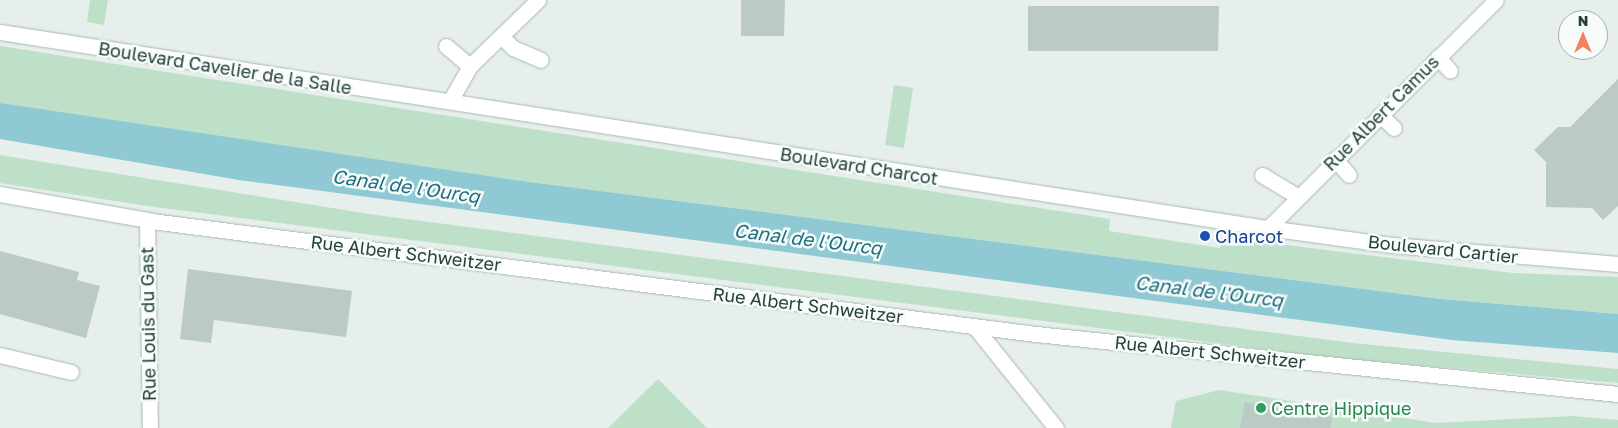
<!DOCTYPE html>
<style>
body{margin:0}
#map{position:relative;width:1618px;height:428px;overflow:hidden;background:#e6efeb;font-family:"Golos Text",sans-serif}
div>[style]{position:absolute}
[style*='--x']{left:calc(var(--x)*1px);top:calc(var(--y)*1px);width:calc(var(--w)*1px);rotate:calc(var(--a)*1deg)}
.green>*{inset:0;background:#bfe0c8}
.water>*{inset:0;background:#8ec9d4}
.building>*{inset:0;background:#bbcac4}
.roads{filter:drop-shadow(0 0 1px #a8b8b2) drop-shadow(0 0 1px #a8b8b2)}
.minor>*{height:15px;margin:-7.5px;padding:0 7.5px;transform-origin:7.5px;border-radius:7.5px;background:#fff}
.dots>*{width:14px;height:14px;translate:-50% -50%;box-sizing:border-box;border:2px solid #f7fbf9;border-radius:50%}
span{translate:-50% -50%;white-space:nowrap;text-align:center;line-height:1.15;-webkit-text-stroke:5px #f7fbf9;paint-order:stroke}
.street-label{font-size:18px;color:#24423a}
.transit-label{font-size:18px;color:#164399}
.left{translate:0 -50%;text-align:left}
.leisure-label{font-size:18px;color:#27864d}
.water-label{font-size:19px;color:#1c6f80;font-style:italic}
.north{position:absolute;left:1558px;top:10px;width:50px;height:50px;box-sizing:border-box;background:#f7fbf9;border:1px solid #a3b1ad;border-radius:50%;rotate:0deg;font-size:14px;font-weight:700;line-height:20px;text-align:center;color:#24423a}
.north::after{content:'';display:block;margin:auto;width:18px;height:22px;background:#f4845f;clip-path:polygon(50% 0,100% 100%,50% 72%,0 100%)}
</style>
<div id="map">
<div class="green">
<div style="clip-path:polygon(90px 0,108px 0,104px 25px,87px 22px)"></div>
<div style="clip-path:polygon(0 46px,1110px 219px,1109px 231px,1220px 248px,1221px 237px,1513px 273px,1618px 277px,1618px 314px,1441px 299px,522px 181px,97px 121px,0 103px)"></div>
<div style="clip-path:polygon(894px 85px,913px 88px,904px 148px,885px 145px)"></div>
<div style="clip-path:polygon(0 155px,376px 215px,1353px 343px,1618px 369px,1618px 383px,1324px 357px,147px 206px,0 183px)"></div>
<div style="clip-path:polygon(658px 379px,707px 428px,608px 428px)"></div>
<div style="clip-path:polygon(1219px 390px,1436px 423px,1572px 416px,1618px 420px,1618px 428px,1171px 428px,1176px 401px)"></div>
</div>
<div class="water">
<div style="clip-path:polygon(0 103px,522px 181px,1441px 299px,1618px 314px,1618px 353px,1452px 340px,239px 180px,0 139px)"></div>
</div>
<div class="building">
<div style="clip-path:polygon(741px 0,785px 0,784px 36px,741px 36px)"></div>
<div style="clip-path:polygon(1028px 6px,1219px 6px,1218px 51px,1028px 51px)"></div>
<div style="clip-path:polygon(1618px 79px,1618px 206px,1603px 220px,1592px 208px,1546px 207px,1546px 162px,1534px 150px,1558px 127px,1570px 127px)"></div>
<div style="clip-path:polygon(0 251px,79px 272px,77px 280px,100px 286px,86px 338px,0 314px)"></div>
<div style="clip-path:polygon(188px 269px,352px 291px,346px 337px,214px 320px,211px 343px,180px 339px)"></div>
<div style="clip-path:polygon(1245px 402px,1332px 417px,1331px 428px,1240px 428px)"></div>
</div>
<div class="roads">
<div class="minor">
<div style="--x:0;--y:32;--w:1283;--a:8.79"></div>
<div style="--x:1268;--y:228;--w:125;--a:7.8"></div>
<div style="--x:1392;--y:245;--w:227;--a:4.8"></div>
<div style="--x:501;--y:36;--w:17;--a:45"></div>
<div style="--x:513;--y:48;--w:30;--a:23"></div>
<div style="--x:446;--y:46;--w:31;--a:40"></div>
<div style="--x:1438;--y:57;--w:18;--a:49"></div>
<div style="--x:450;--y:101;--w:40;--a:-60.3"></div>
<div style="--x:470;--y:66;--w:95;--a:-44.1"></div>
<div style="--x:1380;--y:115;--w:19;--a:43"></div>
<div style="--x:1335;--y:159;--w:21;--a:49"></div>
<div style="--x:1262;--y:175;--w:41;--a:31"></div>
<div style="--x:0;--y:194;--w:161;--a:10"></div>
<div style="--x:159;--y:222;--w:884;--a:7.28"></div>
<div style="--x:1036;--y:334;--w:585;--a:5.89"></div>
<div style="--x:147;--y:220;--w:208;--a:89.2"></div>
<div style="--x:1268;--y:228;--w:322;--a:-45"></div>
<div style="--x:974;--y:326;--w:131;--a:51.2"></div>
<div style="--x:0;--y:355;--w:73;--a:13.5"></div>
</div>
</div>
<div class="dots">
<div style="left:1205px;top:236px;background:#1a4fb4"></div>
<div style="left:1261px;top:408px;background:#2e9e5b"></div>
</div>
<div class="street-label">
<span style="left:225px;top:68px;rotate:9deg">Boulevard Cavelier de la Salle</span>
<span style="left:1381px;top:113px;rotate:-45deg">Rue Albert Camus</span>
<span style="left:859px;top:166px;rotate:9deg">Boulevard Charcot</span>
<span style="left:1443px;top:249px;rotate:6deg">Boulevard Cartier</span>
<span style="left:406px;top:253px;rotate:7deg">Rue Albert Schweitzer</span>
<span style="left:808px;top:305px;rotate:7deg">Rue Albert Schweitzer</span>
<span style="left:148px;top:324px;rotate:-91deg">Rue Louis du Gast</span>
<span style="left:1210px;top:352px;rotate:6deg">Rue Albert Schweitzer</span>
</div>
<div class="transit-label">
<span class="left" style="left:1215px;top:236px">Charcot</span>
</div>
<div class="leisure-label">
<span class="left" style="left:1271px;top:408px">Centre Hippique</span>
</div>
<div class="water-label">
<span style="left:406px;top:186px;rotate:8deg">Canal de l'Ourcq</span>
<span style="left:808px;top:239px;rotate:7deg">Canal de l'Ourcq</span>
<span style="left:1209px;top:291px;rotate:7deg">Canal de l'Ourcq</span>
</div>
<div class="north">N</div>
</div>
